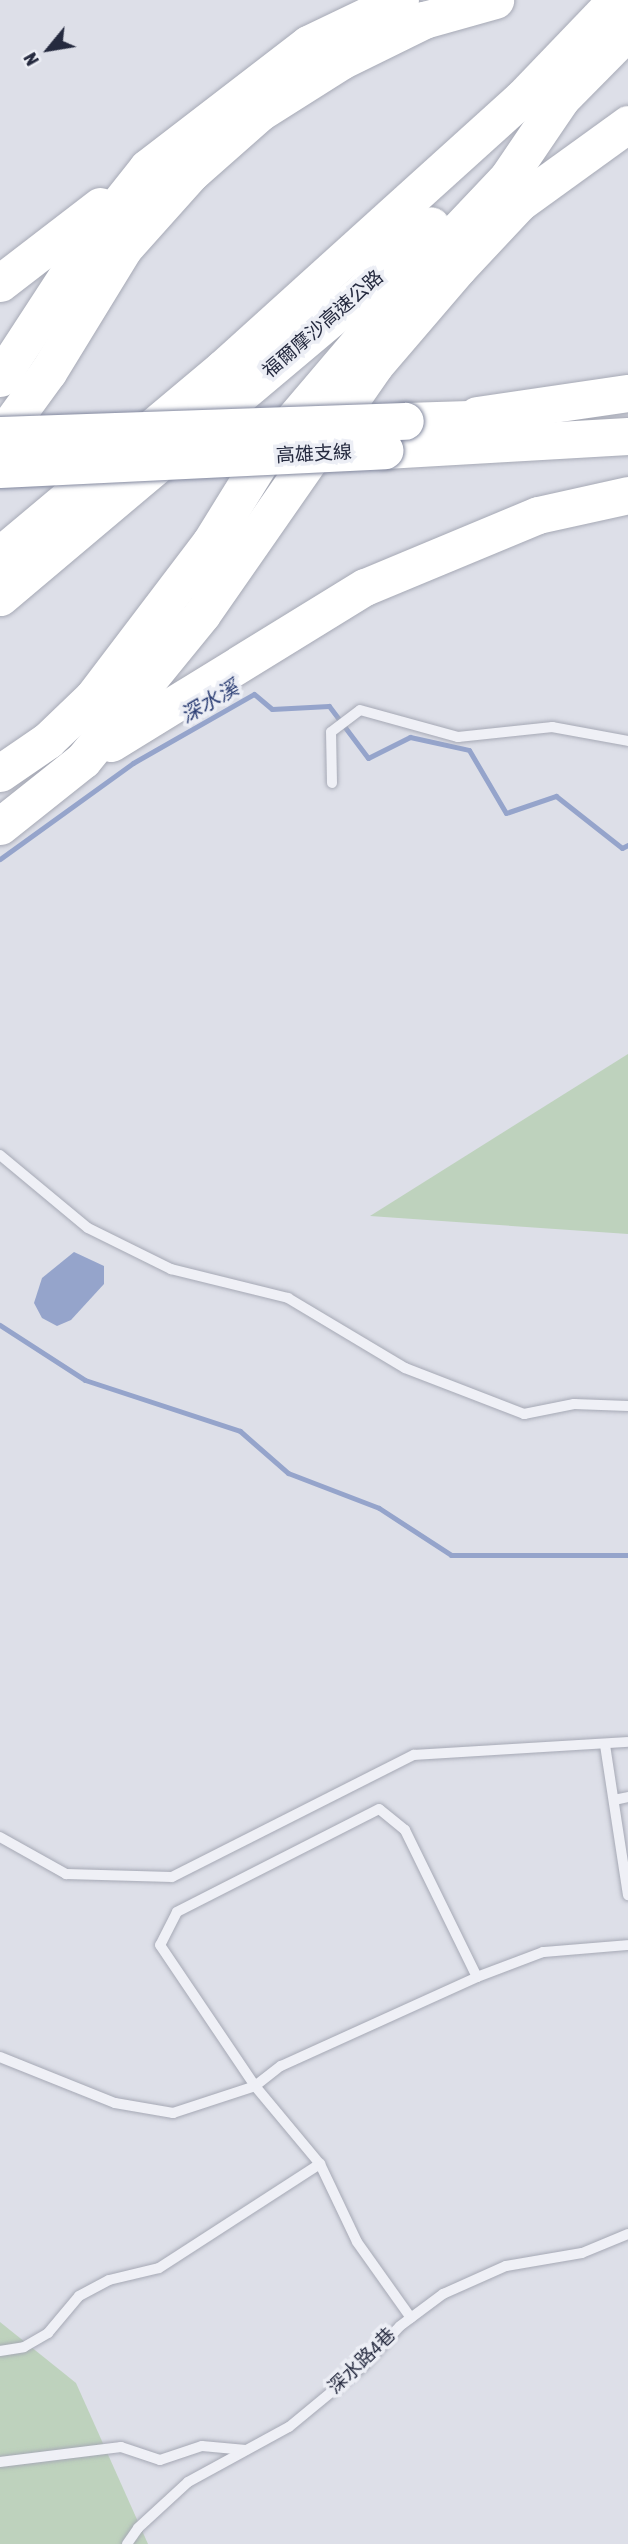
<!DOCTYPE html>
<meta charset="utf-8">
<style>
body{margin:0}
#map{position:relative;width:628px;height:2544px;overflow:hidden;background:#dddfe8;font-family:"Asap Condensed","Noto Sans TC",sans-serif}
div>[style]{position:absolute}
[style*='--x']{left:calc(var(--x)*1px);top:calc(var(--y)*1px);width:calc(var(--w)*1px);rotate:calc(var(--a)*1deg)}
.green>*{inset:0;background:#bed2bd}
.water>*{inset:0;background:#95a4cb}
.stream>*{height:5px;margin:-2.5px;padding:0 2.5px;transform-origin:2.5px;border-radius:2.5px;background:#95a4cb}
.roads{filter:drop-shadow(0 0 2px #a6a9b5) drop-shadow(0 0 2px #a6a9b5)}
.lane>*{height:10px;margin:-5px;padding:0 5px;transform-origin:5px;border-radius:5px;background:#eff0f6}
.highway>*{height:37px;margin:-18.5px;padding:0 18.5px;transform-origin:18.5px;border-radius:18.5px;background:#fff}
.bridges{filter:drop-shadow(0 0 2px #83899f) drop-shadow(0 0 2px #83899f)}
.highway-bridge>*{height:37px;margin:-18.5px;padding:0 18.5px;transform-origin:18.5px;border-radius:18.5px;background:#fff}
span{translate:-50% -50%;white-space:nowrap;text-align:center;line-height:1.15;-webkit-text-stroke:7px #eceef5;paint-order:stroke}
.street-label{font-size:19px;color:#252a3f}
.water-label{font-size:21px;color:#2d3f75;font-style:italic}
.north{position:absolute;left:14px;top:14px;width:70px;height:70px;-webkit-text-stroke:5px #eceef5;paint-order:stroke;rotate:240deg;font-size:19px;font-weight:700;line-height:28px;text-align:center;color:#252a3f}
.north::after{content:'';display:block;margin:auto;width:24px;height:32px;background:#252a3f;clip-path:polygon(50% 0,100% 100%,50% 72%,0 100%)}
</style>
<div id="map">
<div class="green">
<div style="clip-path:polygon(628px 1054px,628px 1234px,370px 1216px)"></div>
<div style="clip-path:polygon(0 2322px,76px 2383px,148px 2544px,0 2544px)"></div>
</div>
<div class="water">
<div style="clip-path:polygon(74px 1252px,104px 1266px,104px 1284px,71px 1320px,57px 1326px,42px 1318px,34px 1303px,42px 1278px)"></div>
</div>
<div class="stream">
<div style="--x:0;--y:859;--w:164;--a:-35.8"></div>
<div style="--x:133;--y:763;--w:139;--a:-29.7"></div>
<div style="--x:254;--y:694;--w:23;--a:40"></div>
<div style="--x:272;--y:709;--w:57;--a:-3"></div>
<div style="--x:329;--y:706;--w:65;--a:53.1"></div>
<div style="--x:368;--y:758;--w:47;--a:-26.6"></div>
<div style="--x:410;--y:737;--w:60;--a:12.4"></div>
<div style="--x:469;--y:750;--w:73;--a:59.6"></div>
<div style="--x:506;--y:813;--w:53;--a:-18.8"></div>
<div style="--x:556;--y:796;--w:84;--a:38.2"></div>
<div style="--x:622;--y:848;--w:7;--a:-27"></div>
<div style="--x:0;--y:1325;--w:101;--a:32.9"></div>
<div style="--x:85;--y:1380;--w:163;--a:18.2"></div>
<div style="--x:240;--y:1431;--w:64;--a:41.2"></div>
<div style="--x:288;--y:1473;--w:97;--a:21"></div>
<div style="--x:379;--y:1508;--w:86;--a:33.1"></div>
<div style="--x:451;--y:1555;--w:177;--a:0"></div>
</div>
<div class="roads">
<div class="lane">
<div style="--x:332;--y:783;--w:51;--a:-91.1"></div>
<div style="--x:331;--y:732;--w:36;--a:-37"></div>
<div style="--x:360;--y:710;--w:102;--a:15.4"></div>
<div style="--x:458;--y:737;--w:95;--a:-6.1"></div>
<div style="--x:552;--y:727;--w:77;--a:10.4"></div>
<div style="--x:0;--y:1155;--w:114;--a:39.7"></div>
<div style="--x:88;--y:1228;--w:93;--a:26.3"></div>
<div style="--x:171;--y:1269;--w:121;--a:13.9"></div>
<div style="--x:288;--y:1298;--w:136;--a:30.9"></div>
<div style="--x:405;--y:1368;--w:128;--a:21.1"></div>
<div style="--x:524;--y:1414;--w:51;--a:-11.3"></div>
<div style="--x:574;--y:1404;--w:54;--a:2.1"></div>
<div style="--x:605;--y:1745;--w:152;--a:81.3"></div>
<div style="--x:614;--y:1800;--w:14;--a:-12"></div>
<div style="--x:0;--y:1837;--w:76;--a:29.3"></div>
<div style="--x:66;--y:1874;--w:106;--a:1.6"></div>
<div style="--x:172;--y:1877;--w:271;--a:-26.8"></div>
<div style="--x:414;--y:1755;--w:214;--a:-3.5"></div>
<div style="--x:477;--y:1977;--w:164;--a:-116.1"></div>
<div style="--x:405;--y:1830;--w:33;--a:-141"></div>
<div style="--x:379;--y:1809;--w:227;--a:153"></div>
<div style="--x:177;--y:1912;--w:37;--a:117"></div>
<div style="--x:160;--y:1945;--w:170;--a:56"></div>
<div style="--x:255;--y:2086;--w:33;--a:-38"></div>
<div style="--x:281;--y:2066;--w:215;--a:-24.4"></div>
<div style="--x:477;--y:1977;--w:71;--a:-20.7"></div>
<div style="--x:543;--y:1952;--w:85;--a:-4.7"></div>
<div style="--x:0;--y:2057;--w:124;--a:21.8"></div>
<div style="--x:115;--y:2103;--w:59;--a:9.8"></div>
<div style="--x:173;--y:2113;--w:86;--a:-18.2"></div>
<div style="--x:255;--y:2086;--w:102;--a:50.2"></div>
<div style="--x:320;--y:2164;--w:86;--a:64.6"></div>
<div style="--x:357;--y:2242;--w:93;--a:54.6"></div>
<div style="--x:0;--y:2351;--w:24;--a:-9"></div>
<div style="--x:24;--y:2347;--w:28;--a:-30"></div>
<div style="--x:48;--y:2333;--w:48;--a:-50"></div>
<div style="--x:79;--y:2296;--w:34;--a:-28"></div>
<div style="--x:109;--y:2280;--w:51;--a:-13.5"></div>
<div style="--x:159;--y:2268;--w:192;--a:-32.9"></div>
<div style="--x:0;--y:2462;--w:122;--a:-7.1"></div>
<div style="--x:121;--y:2447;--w:41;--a:18.4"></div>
<div style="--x:160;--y:2460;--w:44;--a:-18.4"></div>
<div style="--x:202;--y:2446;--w:44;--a:5.2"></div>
<div style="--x:127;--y:2544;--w:19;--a:-55"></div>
<div style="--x:138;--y:2528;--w:68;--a:-42.6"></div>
<div style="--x:188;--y:2482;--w:115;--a:-28.6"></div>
<div style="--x:289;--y:2427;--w:96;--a:-39.5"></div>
<div style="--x:363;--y:2366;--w:54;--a:-47.2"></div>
<div style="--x:400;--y:2326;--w:54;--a:-36.7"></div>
<div style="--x:443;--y:2294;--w:69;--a:-24"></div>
<div style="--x:506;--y:2266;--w:77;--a:-9.7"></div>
<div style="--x:582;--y:2253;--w:50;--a:-22.4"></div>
</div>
<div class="highway">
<div style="--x:543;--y:117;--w:121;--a:-45.3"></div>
<div style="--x:0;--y:283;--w:126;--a:-37.6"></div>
<div style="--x:0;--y:378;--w:165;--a:-56.9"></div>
<div style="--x:90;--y:240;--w:92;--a:-51.6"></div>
<div style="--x:147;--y:168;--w:203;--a:-37.6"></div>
<div style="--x:308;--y:44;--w:102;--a:-25.6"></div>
<div style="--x:477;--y:415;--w:153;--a:-8.3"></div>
<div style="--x:405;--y:421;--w:96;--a:-1.8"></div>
<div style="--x:0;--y:438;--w:82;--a:-54"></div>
<div style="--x:48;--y:372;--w:145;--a:-58.5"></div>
<div style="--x:124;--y:248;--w:101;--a:-48.2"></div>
<div style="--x:191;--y:173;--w:91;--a:-41.4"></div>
<div style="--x:259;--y:113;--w:97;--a:-32.4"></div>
<div style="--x:341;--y:61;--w:93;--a:-26.3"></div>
<div style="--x:424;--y:20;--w:74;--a:-15.7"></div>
<div style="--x:385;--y:450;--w:243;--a:-3.3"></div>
<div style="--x:0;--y:555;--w:292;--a:-40"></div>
<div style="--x:224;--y:367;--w:400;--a:-42.1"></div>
<div style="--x:521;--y:99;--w:137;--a:-46.2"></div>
<div style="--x:0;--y:597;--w:476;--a:-40.1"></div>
<div style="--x:364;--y:290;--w:93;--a:-44.1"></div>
<div style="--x:111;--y:743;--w:298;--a:-31.6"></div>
<div style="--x:365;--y:587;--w:187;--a:-22.6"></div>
<div style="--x:538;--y:515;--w:92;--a:-12.5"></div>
<div style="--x:0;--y:773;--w:58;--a:-34.5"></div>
<div style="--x:48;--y:740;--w:62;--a:-43.7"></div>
<div style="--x:93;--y:697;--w:193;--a:-52.8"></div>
<div style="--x:210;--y:543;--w:110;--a:-58.3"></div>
<div style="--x:268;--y:449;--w:239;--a:-49.6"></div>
<div style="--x:423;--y:267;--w:124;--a:-46.6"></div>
<div style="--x:508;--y:177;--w:94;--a:-55.8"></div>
<div style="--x:0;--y:826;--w:106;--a:-38.5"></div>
<div style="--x:83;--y:760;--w:188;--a:-50.8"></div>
<div style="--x:202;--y:614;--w:303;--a:-55.2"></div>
<div style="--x:375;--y:365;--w:128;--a:-49.4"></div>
<div style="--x:458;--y:268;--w:89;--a:-46.8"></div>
<div style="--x:519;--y:203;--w:135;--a:-35.9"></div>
</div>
</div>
<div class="bridges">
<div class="highway-bridge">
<div style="--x:0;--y:435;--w:405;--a:-2"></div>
<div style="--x:0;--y:469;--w:385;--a:-2.8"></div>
</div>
</div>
<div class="street-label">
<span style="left:323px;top:324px;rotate:-41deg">福爾摩沙高速公路</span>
<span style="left:314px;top:454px;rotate:-3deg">高雄支線</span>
<span style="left:362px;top:2361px;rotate:-44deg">深水路4巷</span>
</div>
<div class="water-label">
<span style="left:209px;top:701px;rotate:-30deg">深水溪</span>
</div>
<div class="north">N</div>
</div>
